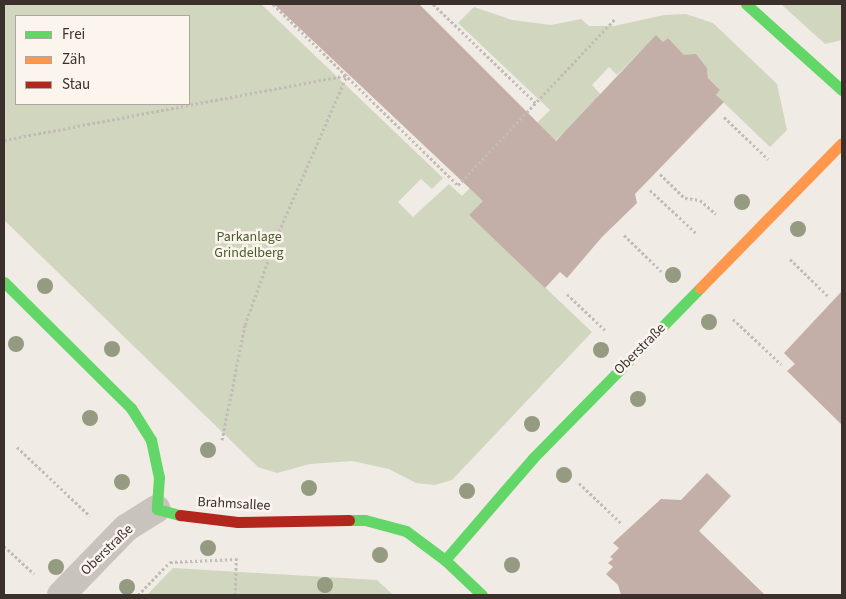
<!DOCTYPE html>
<meta charset="utf-8">
<style>
body{margin:0}
#map{position:relative;width:846px;height:599px;overflow:hidden;background:#f0ebe5;font-family:"Source Sans 3",sans-serif}
div>[style]{position:absolute}
[style*='--x']{left:calc(var(--x)*1px);top:calc(var(--y)*1px);width:calc(var(--w)*1px);rotate:calc(var(--a)*1deg)}
.green>*{inset:0;background:#d1d6bf}
.building>*{inset:0;background:#c3afa7}
.path>*{height:3px;margin-top:-1.5px;transform-origin:0;background:repeating-linear-gradient(90deg,#c2bbb6 0 2.5px,transparent 0 5px)}
.street>*{height:28px;margin:-14px;padding:0 14px;transform-origin:14px;border-radius:14px;background:#c9c3be}
.fast>*{height:11px;margin:-5.5px;padding:0 5.5px;transform-origin:5.5px;border-radius:5.5px;background:#63d668}
.slow>*{height:11px;margin:-5.5px;padding:0 5.5px;transform-origin:5.5px;border-radius:5.5px;background:#ff974d}
.jam>*{height:11px;margin:-5.5px;padding:0 5.5px;transform-origin:5.5px;border-radius:5.5px;background:#b3261e}
.trees>*{width:16px;height:16px;margin:-8px;border-radius:50%;background:#959b80}
span{translate:-50% -50%;white-space:nowrap;text-align:center;line-height:1.15;-webkit-text-stroke:5px #fbf5ee;paint-order:stroke}
.park-label{font-size:14px;color:#4a5a2e}
.street-label{font-size:14px;color:#3b302b}
.frame{position:absolute;inset:0;border:5px solid #3b302b;pointer-events:none}
.legend{position:absolute;left:15px;top:15px;width:175px;height:90px;box-sizing:border-box;background:#fbf5ee;border:1px solid #aea6a0;margin:0;padding:6px 9px;list-style:none;font-size:15px;color:#3b302b}
.legend li{display:flex;align-items:center;gap:10px;height:25px}
.legend b{width:25px;border:1px solid #aea6a0}
</style>
<div id="map">
<div class="green">
<div style="clip-path:polygon(evenodd,4px 4px,261px 4px,443px 178px,432px 189px,421px 179px,398px 202px,413px 217px,449px 184px,462px 196px,550px 110px,458px 23px,474px 7px,512px 20px,551px 25px,581px 19px,589px 26px,614px 26px,664px 15px,686px 14px,713px 23px,777px 84px,787px 130px,770px 147px,716px 95px,720px 90px,708px 78px,707px 68px,698px 57px,684px 55px,668px 38px,663px 42px,656px 36px,617px 75px,609px 67px,592px 85px,604px 98px,469px 215px,592px 332px,452px 480px,435px 485px,416px 483px,389px 469px,352px 461px,310px 464px,277px 473px,258px 467px,4px 220px,4px 4px,16px 16px,189px 16px,189px 104px,16px 104px,16px 16px)"></div>
<div style="clip-path:polygon(781px 4px,842px 4px,842px 40px,825px 44px)"></div>
<div style="clip-path:polygon(173px 568px,377px 580px,393px 595px,147px 595px)"></div>
</div>
<div class="building">
<div style="clip-path:polygon(274px 4px,419px 4px,556px 141px,656px 35px,663px 42px,668px 38px,684px 55px,696px 54px,707px 68px,708px 78px,720px 90px,716px 95px,724px 102px,635px 194px,637px 203px,602px 237px,567px 278px,560px 272px,545px 288px,469px 215px,483px 201px)"></div>
<div style="clip-path:polygon(842px 291px,842px 425px,787px 371px,795px 364px,784px 353px)"></div>
<div style="clip-path:polygon(707px 473px,731px 496px,699px 531px,765px 595px,621px 595px,618px 585px,606px 574px,613px 567px,608px 563px,613px 559px,610px 557px,619px 548px,613px 543px,661px 499px,681px 500px)"></div>
</div>
<div class="path">
<div style="--x:273;--y:4;--w:259;--a:44.4"></div>
<div style="--x:458;--y:185;--w:228;--a:-46.6"></div>
<div style="--x:433;--y:4;--w:144;--a:43.9"></div>
<div style="--x:724;--y:117;--w:61;--a:43.7"></div>
<div style="--x:4;--y:140;--w:349;--a:-10.7"></div>
<div style="--x:660;--y:174;--w:35;--a:44"></div>
<div style="--x:685;--y:198;--w:15;--a:8"></div>
<div style="--x:700;--y:200;--w:21;--a:41"></div>
<div style="--x:650;--y:190;--w:64;--a:43.1"></div>
<div style="--x:624;--y:235;--w:52;--a:44.2"></div>
<div style="--x:790;--y:259;--w:54;--a:44.3"></div>
<div style="--x:567;--y:294;--w:52;--a:43.5"></div>
<div style="--x:733;--y:319;--w:66;--a:43.2"></div>
<div style="--x:222;--y:440;--w:117;--a:-78.7"></div>
<div style="--x:245;--y:325;--w:95;--a:-70.2"></div>
<div style="--x:277;--y:236;--w:176;--a:-66.5"></div>
<div style="--x:17;--y:447;--w:100;--a:43.4"></div>
<div style="--x:579;--y:483;--w:58;--a:43.6"></div>
<div style="--x:4;--y:546;--w:41;--a:43"></div>
<div style="--x:138;--y:595;--w:46;--a:-45.9"></div>
<div style="--x:170;--y:562;--w:66;--a:-2.6"></div>
<div style="--x:235;--y:595;--w:37;--a:-88"></div>
</div>
<div class="street">
<div style="--x:61;--y:595;--w:93;--a:-45.9"></div>
<div style="--x:126;--y:528;--w:36;--a:-32"></div>
</div>
<div class="fast">
<div style="--x:746;--y:4;--w:129;--a:41.9"></div>
<div style="--x:4;--y:282;--w:179;--a:44.8"></div>
<div style="--x:131;--y:408;--w:38;--a:58"></div>
<div style="--x:151;--y:440;--w:38;--a:78"></div>
<div style="--x:159;--y:477;--w:32;--a:94"></div>
<div style="--x:157;--y:509;--w:24;--a:15"></div>
<div style="--x:349;--y:520;--w:16;--a:0"></div>
<div style="--x:365;--y:520;--w:42;--a:15"></div>
<div style="--x:406;--y:531;--w:49;--a:36.6"></div>
<div style="--x:445;--y:560;--w:51;--a:43.4"></div>
<div style="--x:445;--y:560;--w:135;--a:-49.2"></div>
<div style="--x:533;--y:458;--w:238;--a:-45.5"></div>
</div>
<div class="slow">
<div style="--x:700;--y:288;--w:203;--a:-45.6"></div>
</div>
<div class="jam">
<div style="--x:180;--y:515;--w:58;--a:6.9"></div>
<div style="--x:238;--y:522;--w:111;--a:-1"></div>
</div>
<div class="trees">
<div style="left:742px;top:202px"></div>
<div style="left:798px;top:229px"></div>
<div style="left:673px;top:275px"></div>
<div style="left:45px;top:286px"></div>
<div style="left:709px;top:322px"></div>
<div style="left:16px;top:344px"></div>
<div style="left:112px;top:349px"></div>
<div style="left:601px;top:350px"></div>
<div style="left:638px;top:399px"></div>
<div style="left:90px;top:418px"></div>
<div style="left:532px;top:424px"></div>
<div style="left:208px;top:450px"></div>
<div style="left:564px;top:475px"></div>
<div style="left:122px;top:482px"></div>
<div style="left:309px;top:488px"></div>
<div style="left:467px;top:491px"></div>
<div style="left:208px;top:548px"></div>
<div style="left:380px;top:555px"></div>
<div style="left:512px;top:565px"></div>
<div style="left:56px;top:567px"></div>
<div style="left:325px;top:585px"></div>
<div style="left:127px;top:587px"></div>
</div>
<div class="park-label">
<span style="left:249px;top:245px">Parkanlage<br>Grindelberg</span>
</div>
<div class="street-label">
<span style="left:640px;top:349px;rotate:-45deg">Oberstraße</span>
<span style="left:234px;top:504px;rotate:3deg">Brahmsallee</span>
<span style="left:107px;top:550px;rotate:-44deg">Oberstraße</span>
</div>
<div class="frame"></div>
<ul class="legend">
<li><b style="height:6px;background:#63d668"></b>Frei</li>
<li><b style="height:6px;background:#ff974d"></b>Zäh</li>
<li><b style="height:6px;background:#b3261e"></b>Stau</li>
</ul>
</div>
